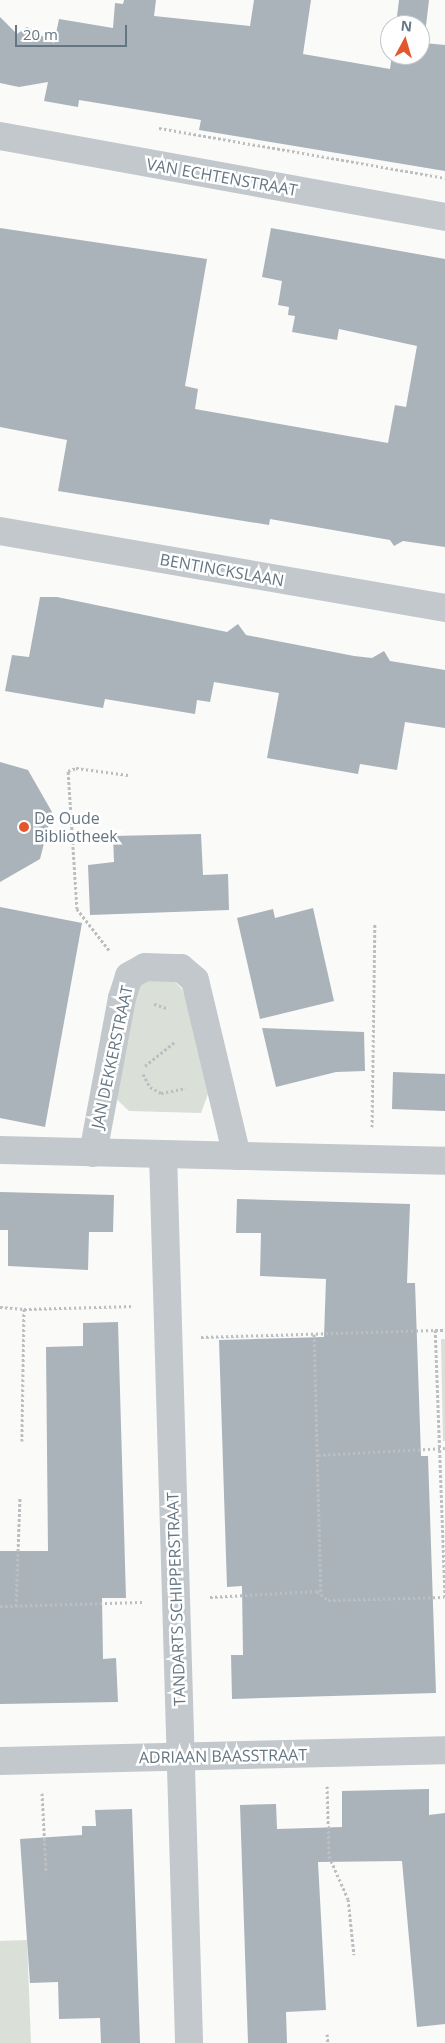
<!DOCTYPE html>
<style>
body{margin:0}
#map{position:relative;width:445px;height:2043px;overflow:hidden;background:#fafaf8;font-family:"Open Sans",sans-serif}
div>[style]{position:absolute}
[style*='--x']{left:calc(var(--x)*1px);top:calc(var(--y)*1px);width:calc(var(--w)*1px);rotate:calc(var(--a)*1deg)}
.green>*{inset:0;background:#dadfd7}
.building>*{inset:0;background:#aab3b9}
.path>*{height:3px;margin-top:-1.5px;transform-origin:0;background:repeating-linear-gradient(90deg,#bbbfc2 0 2.5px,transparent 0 5px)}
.minor>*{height:28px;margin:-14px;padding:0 14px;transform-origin:14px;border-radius:14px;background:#c3c8cc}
.dots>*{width:14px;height:14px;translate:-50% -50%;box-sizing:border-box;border:2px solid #fff;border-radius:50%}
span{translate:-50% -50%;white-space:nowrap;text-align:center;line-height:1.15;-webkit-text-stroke:5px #fff;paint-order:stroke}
.street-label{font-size:16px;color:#657683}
.poi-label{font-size:16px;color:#657683}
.left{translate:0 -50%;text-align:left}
.north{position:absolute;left:380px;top:15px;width:50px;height:50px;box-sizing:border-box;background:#fff;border:1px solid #c1c8cd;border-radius:50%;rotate:6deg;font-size:14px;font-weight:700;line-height:20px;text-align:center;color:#657683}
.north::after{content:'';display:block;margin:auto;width:18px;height:22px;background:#e4572e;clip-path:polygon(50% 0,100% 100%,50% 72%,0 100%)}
.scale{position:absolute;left:15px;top:25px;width:112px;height:22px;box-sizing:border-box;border:2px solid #657683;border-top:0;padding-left:6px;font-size:15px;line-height:18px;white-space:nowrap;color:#657683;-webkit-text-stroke:4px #fff;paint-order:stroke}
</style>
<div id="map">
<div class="green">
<div style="clip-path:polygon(162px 969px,182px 989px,202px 1034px,209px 1091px,201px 1113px,129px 1111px,110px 1093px,127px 984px)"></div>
<div style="clip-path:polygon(441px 1339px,445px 1339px,445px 1441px,443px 1441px)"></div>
<div style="clip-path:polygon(27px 1940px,31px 2043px,0 2043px,0 1941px)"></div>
</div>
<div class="building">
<div style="clip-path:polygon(124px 0,156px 0,154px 16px,250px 26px,254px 0,311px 0,303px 54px,390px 69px,392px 55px,420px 55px,420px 25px,396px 25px,399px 0,429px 0,424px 43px,445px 45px,445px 171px,199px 130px,201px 120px,79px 100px,78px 107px,44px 101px,48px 82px,19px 87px,0 83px,0 17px,17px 34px,27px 27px,54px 43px,59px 19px,113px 28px,115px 3px,123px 4px)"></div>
<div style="clip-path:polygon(0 228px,207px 259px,185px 386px,198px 389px,195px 409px,388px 443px,395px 405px,406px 407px,417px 346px,339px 329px,337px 340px,292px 332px,295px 316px,288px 315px,289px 307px,278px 305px,282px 281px,262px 277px,271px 228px,445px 259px,445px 547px,403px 541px,394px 546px,390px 540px,270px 519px,269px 525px,58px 491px,67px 440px,0 427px)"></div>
<div style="clip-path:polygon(40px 597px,57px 597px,227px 632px,238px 624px,246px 635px,354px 656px,372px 658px,384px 651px,390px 661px,445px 670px,445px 728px,405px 722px,397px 770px,360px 764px,358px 774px,267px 758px,279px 693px,214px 682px,210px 702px,197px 700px,195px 714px,105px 699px,103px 708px,5px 691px,12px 655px,29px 657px)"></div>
<div style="clip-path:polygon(0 762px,28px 770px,52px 812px,40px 859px,0 882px)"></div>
<div style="clip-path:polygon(201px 834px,203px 875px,228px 874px,229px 910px,90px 915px,88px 865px,114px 862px,113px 836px)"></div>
<div style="clip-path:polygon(0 907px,82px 923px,45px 1127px,0 1118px)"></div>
<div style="clip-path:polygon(313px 908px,334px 1001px,260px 1019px,237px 918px,273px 909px,275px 918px)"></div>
<div style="clip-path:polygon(262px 1028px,364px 1032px,365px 1071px,336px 1072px,276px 1087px)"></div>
<div style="clip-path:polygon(393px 1072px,445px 1074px,445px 1111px,392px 1109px)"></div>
<div style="clip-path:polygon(0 1192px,114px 1195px,113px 1232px,89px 1232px,88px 1270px,8px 1266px,8px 1230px,0 1230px)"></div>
<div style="clip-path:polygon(237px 1199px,410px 1204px,407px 1283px,415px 1283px,421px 1456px,428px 1456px,436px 1693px,232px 1699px,231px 1655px,243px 1655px,242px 1586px,227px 1587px,219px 1340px,324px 1337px,326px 1279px,260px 1276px,261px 1233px,236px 1233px)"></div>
<div style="clip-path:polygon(118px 1322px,126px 1598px,102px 1598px,103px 1659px,116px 1658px,118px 1702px,0 1704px,0 1551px,48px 1551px,46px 1347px,83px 1346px,83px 1323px)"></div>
<div style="clip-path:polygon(429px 1789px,429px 1815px,445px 1813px,445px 2024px,417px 2027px,402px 1861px,318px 1862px,326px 2010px,286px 2012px,287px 2043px,248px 2043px,240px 1805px,276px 1804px,277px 1829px,342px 1827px,342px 1791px)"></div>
<div style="clip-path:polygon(132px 1809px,140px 2043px,101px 2043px,100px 2018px,59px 2019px,58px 1982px,30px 1983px,20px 1839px,82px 1835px,82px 1826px,96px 1826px,95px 1810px)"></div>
</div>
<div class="path">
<div style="--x:159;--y:128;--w:290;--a:9.9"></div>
<div style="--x:109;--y:950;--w:52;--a:-128"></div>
<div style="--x:77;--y:909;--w:138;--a:-93.7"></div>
<div style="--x:68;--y:771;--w:9;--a:-21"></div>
<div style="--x:76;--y:768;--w:53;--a:7.5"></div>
<div style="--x:154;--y:1004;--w:14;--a:17"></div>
<div style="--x:145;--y:1066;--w:38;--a:-39"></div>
<div style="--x:143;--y:1074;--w:15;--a:62"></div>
<div style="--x:150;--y:1087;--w:13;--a:29"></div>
<div style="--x:161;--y:1093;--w:25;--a:-11"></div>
<div style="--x:372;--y:1127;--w:203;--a:-89.2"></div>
<div style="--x:0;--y:1307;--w:24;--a:5"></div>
<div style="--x:24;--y:1309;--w:132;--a:90.9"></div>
<div style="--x:24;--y:1309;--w:110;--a:-1.6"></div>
<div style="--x:314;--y:1334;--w:259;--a:88.5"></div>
<div style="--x:201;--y:1337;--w:234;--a:-1.7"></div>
<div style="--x:318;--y:1455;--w:127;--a:-3.2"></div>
<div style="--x:210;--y:1597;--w:107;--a:-3.2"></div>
<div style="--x:317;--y:1591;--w:14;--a:39"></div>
<div style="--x:328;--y:1600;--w:116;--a:-1.5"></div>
<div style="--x:445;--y:1597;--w:267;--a:-92.1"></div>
<div style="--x:435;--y:1330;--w:10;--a:0"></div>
<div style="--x:0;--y:1606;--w:142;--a:-1.6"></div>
<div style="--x:16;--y:1606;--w:108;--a:-87.9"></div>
<div style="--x:327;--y:1786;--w:70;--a:88.4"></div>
<div style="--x:329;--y:1856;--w:47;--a:66.2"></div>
<div style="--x:348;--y:1899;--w:56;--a:83.9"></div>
<div style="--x:42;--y:1793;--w:80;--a:87.1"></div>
<div style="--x:327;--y:2034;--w:9;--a:84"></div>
</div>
<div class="minor">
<div style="--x:0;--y:136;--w:452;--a:10.3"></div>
<div style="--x:0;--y:531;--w:452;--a:9.8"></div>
<div style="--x:0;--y:1150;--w:445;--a:1.4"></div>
<div style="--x:93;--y:1153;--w:158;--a:-79.4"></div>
<div style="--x:122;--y:998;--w:23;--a:-72"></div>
<div style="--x:129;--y:976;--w:18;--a:-29"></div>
<div style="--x:145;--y:967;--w:36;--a:2"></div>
<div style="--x:181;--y:968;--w:18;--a:41"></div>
<div style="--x:195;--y:980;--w:181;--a:76.6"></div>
<div style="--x:163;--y:1154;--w:889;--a:88.32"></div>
<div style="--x:0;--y:1761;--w:445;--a:-1.4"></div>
</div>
<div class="dots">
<div style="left:24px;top:827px;background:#e4572e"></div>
</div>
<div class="street-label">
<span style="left:222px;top:177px;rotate:10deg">VAN ECHTENSTRAAT</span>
<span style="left:222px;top:570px;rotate:10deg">BENTINCKSLAAN</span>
<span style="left:112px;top:1057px;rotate:-78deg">JAN DEKKERSTRAAT</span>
<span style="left:176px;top:1599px;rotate:-92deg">TANDARTS SCHIPPERSTRAAT</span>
<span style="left:223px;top:1756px;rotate:-1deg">ADRIAAN BAASSTRAAT</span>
</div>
<div class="poi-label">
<span class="left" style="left:34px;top:827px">De Oude<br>Bibliotheek</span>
</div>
<div class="north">N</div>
<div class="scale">20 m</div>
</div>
